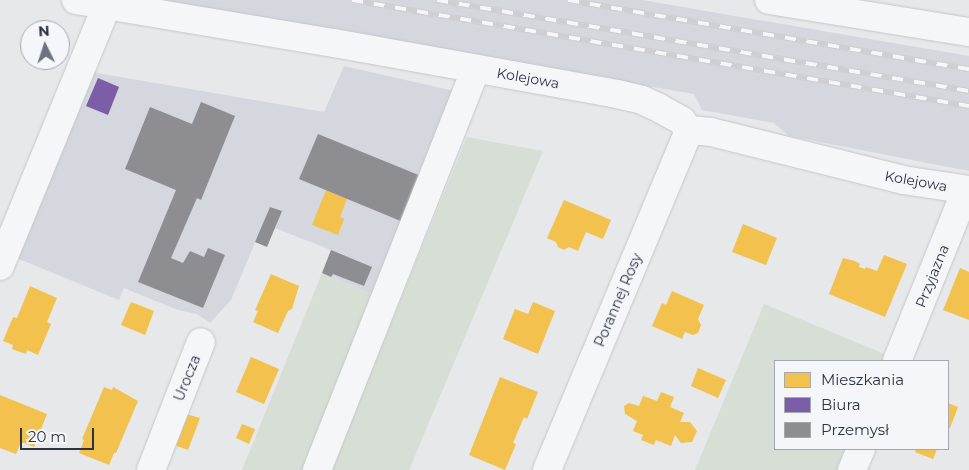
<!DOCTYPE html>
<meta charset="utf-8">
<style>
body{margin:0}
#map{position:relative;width:969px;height:470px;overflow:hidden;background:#e6e8ea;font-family:Montserrat,sans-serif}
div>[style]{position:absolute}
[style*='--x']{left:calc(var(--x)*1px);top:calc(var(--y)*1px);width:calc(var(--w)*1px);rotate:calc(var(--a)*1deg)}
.built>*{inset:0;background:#d4d7dd}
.green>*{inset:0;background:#d6ded6}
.homes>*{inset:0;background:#f2c14e}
.offices>*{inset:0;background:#7b5ea7}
.industry>*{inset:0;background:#8d8d92}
.roads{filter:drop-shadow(0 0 1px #c4c6c8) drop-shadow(0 0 1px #c4c6c8)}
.minor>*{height:28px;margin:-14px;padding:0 14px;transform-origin:14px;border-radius:14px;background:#f5f6f7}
.rail>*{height:5.5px;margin-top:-2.75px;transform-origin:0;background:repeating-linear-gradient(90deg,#f4f6f9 0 11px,#cecfd2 0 22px);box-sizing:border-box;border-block:1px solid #cecfd2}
span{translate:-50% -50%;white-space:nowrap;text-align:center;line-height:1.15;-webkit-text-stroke:5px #f4f6f9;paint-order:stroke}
.street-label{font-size:14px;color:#2b3445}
.legend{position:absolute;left:774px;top:360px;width:175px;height:90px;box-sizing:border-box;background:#f4f6f9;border:1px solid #a4a8b1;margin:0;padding:6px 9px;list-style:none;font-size:15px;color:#2b3445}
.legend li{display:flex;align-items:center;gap:10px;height:25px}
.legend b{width:25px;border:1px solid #a4a8b1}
.north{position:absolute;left:20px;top:20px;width:50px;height:50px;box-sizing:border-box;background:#f4f6f9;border:1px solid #a4a8b1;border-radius:50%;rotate:356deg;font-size:14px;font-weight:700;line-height:20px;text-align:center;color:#2b3445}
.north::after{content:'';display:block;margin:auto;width:18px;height:22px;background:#6c737f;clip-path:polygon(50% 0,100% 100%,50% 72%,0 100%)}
.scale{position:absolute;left:20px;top:428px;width:74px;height:22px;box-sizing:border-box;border:2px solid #2b3445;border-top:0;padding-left:6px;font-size:15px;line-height:18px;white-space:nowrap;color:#2b3445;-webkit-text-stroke:4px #f4f6f9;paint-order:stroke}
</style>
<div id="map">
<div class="built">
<div style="clip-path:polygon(150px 0,642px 0,969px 56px,969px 171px,789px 136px,774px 123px,702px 110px,694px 94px)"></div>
<div style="clip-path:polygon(344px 66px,454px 91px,377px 296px,322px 273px,331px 250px,275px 228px,281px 211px,270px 207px,231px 300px,210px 323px,197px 314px,178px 310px,124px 288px,119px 300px,14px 257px,91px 72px,324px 112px)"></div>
</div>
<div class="green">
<div style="clip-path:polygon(467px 137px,543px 151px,409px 470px,331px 470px)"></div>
<div style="clip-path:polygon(322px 273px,377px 296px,305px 470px,242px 470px)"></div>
<div style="clip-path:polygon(764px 304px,887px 355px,884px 361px,775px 361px,775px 449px,849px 449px,841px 470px,695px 470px)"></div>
</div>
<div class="homes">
<div style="clip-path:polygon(326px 190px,347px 199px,340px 217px,344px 219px,338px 235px,312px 225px)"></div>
<div style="clip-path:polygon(564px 200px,611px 220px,603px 239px,586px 232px,578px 251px,569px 247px,564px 250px,558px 247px,556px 242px,547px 238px)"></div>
<div style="clip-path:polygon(743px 224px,777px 238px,766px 265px,732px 252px)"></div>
<div style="clip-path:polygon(884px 255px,907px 264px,885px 317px,829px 294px,843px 258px,855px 261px,860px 264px,859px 267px,865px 269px,866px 267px,877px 271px)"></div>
<div style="clip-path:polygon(960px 268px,969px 272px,969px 320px,943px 310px)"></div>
<div style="clip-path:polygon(271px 274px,299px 286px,292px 309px,288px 311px,278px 333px,253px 322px,258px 311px,255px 310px)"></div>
<div style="clip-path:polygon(30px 286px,57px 298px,47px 322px,51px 324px,38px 355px,27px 350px,26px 354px,12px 349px,13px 345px,3px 341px,13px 317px,17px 318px)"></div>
<div style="clip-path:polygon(672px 291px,704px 305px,698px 319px,701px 325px,698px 333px,693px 335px,685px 332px,682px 339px,652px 326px,662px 303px,666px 305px)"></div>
<div style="clip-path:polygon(131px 302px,154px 311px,145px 335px,121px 325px)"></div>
<div style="clip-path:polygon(533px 302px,555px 311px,538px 354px,503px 339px,515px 309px,528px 314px)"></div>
<div style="clip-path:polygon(251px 357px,279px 369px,264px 404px,236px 392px)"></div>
<div style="clip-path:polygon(698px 368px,726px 380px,718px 398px,691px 386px)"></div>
<div style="clip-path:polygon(500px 377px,538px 392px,527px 419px,524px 417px,513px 443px,516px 444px,505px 470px,469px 455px)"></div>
<div style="clip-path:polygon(104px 387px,112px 390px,113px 387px,138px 401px,116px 453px,114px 453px,109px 465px,79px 453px,84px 440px,82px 439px)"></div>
<div style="clip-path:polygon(661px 392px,674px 397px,670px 407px,684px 413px,680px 422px,690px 422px,697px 431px,692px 442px,681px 443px,675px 435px,671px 446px,656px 440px,654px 445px,641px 440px,643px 435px,633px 431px,637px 421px,625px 414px,624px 406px,629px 403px,639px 406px,643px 396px,657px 401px)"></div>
<div style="clip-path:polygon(0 395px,47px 414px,34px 447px,21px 442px,16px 454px,0 448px)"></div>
<div style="clip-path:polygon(948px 403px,958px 407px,950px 428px,948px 427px)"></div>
<div style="clip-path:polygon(186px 414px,200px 418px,188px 450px,174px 445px)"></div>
<div style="clip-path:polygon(242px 424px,255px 429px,249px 444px,236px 438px)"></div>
<div style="clip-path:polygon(916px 449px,937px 449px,933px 459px,915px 452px)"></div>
</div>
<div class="offices">
<div style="clip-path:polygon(98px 78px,119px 87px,108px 115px,86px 106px)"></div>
</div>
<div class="industry">
<div style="clip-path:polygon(201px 102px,235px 116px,201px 200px,197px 198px,171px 258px,183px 263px,190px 251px,204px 257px,208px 248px,225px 255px,203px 308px,138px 282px,176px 190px,125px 169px,150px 107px,192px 124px)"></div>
<div style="clip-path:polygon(318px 134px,421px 176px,403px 222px,299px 179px)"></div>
<div style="clip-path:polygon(270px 207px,282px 211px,267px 247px,255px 242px)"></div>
<div style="clip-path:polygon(331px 250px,372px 267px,364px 286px,333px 274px,331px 277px,322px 273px)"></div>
</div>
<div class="roads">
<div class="minor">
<div style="--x:76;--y:0;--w:262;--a:9.5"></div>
<div style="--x:334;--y:43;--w:288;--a:10.2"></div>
<div style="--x:617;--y:94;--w:26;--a:13"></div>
<div style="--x:642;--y:100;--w:19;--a:25"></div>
<div style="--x:659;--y:108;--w:26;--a:29"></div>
<div style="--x:682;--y:121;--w:11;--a:52"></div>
<div style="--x:689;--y:130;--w:22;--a:5"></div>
<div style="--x:711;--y:132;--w:198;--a:14"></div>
<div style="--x:903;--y:180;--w:67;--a:8.6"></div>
<div style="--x:769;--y:0;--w:203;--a:9.1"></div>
<div style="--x:0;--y:266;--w:282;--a:-67.7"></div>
<div style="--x:897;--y:361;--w:184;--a:-68"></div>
<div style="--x:151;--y:470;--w:137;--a:-68.7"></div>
<div style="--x:317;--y:470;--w:431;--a:-68.4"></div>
<div style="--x:547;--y:470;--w:368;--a:-67.3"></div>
<div style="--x:852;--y:470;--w:23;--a:-67"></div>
</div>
</div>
<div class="rail">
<div style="--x:352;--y:0;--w:626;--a:9.75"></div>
<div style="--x:437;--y:0;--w:540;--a:9.71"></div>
<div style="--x:568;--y:0;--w:407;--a:9.8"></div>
</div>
<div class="street-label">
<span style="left:528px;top:78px;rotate:10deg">Kolejowa</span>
<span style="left:916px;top:181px;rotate:10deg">Kolejowa</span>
<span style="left:932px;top:276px;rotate:-68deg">Przyjazna</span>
<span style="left:618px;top:300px;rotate:-67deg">Porannej Rosy</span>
<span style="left:187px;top:378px;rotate:-68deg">Urocza</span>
</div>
<ul class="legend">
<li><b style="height:14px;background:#f2c14e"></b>Mieszkania</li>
<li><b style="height:14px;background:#7b5ea7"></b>Biura</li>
<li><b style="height:14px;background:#8d8d92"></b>Przemysł</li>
</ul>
<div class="north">N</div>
<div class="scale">20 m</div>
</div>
